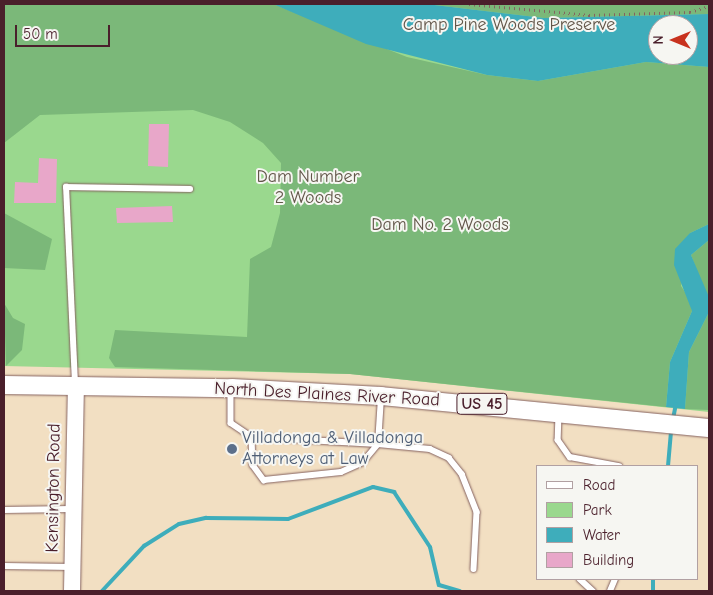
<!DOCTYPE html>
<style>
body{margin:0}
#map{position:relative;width:713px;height:595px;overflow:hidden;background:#f2dfc2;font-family:"Comic Neue",sans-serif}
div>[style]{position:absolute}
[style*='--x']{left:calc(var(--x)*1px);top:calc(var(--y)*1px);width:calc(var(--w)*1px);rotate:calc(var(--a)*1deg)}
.green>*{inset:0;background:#9ad88e}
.forest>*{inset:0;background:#7bb879}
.water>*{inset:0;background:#3eadbb}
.stream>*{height:4px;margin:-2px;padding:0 2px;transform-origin:2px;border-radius:2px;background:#3eadbb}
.building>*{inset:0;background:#e8a7c9}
.path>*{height:2.5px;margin-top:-1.25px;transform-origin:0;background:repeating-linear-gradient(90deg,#856260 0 1px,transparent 0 5px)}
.roads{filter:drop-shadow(0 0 1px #856260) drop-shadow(0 0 1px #856260)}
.lane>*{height:5.5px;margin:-2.75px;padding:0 2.75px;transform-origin:2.75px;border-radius:2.75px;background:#fff}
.secondary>*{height:16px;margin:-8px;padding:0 8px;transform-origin:8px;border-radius:8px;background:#fff}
.primary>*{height:18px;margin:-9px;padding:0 9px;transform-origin:9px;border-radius:9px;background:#fff}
.dots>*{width:14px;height:14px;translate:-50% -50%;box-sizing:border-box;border:2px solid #f6f6f2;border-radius:50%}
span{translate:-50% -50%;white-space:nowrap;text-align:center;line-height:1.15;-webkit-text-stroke:4px #f6f6f2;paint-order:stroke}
.shield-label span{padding:1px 4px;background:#f6f6f2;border:1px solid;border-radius:4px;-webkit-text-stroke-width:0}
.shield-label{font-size:16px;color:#4a1f2b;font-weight:700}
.park-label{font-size:18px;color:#625649}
.street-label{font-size:18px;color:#4a1f2b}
.service-label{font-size:18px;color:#4e5e75}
.left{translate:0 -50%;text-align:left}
.frame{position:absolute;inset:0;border:5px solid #4a1f2b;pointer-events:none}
.legend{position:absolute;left:536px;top:465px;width:162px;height:115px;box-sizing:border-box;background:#f6f6f2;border:1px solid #b1a0a2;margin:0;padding:6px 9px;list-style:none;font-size:15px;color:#4a1f2b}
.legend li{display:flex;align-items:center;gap:10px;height:25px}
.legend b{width:25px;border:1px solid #b1a0a2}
.north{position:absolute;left:648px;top:15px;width:50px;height:50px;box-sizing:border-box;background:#f6f6f2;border:1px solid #b1a0a2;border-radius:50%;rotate:270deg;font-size:14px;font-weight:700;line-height:20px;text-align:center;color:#4a1f2b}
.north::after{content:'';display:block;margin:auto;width:18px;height:22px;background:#c8321e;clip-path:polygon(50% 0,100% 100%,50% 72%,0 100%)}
.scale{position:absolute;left:15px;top:25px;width:95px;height:22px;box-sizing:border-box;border:2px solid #4a1f2b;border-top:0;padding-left:6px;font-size:15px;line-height:18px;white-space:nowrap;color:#4a1f2b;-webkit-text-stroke:4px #f6f6f2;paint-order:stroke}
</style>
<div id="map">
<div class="green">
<div style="clip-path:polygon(evenodd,4px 4px,709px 4px,709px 412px,350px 374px,4px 366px,4px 4px,658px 25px,688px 25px,688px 55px,658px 55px,658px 25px)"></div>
</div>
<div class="forest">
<div style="clip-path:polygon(9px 4px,273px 4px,407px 57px,487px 75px,538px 81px,646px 62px,709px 67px,709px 224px,690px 233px,681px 286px,691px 301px,692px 311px,670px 362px,666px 407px,350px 374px,115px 367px,109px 358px,115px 330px,247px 337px,250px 259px,271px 247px,280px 213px,281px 163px,263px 143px,230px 122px,193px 110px,40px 115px,4px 143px,4px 5px)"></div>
<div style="clip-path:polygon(426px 4px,709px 4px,709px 14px,544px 18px)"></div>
<div style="clip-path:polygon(4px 213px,52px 239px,45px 270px,4px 268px)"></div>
<div style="clip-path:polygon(709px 240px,709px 303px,691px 255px)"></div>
<div style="clip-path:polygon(4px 303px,13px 318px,25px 324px,22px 350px,6px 366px)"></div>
<div style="clip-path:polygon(709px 312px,709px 410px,685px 409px,689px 352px)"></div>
</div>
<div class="water">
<div style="clip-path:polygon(evenodd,273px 4px,426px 4px,544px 18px,709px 14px,709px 67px,646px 62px,538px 81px,487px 75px,366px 44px,273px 4px,658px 25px,688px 25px,688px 55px,658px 55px,658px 25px)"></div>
<div style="clip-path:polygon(709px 224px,709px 240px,691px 255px,709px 297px,709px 312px,689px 352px,685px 409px,666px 407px,670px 362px,692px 311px,674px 265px,675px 249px,690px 233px)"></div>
</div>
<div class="stream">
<div style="--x:673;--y:419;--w:15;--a:-79"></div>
<div style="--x:668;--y:466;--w:37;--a:-85"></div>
<div style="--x:102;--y:591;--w:62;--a:-47"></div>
<div style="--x:144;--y:546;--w:41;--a:-32.2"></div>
<div style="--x:179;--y:524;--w:28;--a:-13"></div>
<div style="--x:206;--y:518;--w:82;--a:0.7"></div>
<div style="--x:288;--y:519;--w:91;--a:-20.6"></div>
<div style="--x:373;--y:487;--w:22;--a:13"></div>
<div style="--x:394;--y:492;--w:66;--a:56.8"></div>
<div style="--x:430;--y:547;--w:39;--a:77"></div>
<div style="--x:439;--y:585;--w:22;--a:16"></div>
<div style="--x:653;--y:591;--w:12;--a:-90"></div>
</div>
<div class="building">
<div style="clip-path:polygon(149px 124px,169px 124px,168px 167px,148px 166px)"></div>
<div style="clip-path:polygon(39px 158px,57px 159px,56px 203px,14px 203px,15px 182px,38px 183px)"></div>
<div style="clip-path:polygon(172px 206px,173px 222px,117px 223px,116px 208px)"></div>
</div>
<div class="path">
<div style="--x:469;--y:4;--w:121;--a:5.2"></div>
<div style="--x:589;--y:15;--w:101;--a:-1.7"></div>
<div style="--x:690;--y:12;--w:20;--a:-18"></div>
</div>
<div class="roads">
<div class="lane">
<div style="--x:75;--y:384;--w:197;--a:-92.6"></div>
<div style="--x:66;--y:187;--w:124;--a:0.9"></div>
<div style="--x:231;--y:391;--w:32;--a:90"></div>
<div style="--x:231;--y:423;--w:25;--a:34"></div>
<div style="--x:252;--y:437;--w:126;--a:3.2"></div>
<div style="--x:378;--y:444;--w:46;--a:-86.3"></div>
<div style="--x:559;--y:415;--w:25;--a:92"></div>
<div style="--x:558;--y:440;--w:21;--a:55"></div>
<div style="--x:570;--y:457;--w:50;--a:10.4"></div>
<div style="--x:252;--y:437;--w:28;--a:88"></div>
<div style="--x:253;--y:465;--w:19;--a:54"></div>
<div style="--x:264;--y:480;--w:77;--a:-5.9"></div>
<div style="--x:341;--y:472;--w:24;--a:-24"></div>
<div style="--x:363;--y:462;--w:23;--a:-50"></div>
<div style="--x:378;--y:444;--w:52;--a:5.5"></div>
<div style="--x:430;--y:449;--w:21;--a:25"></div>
<div style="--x:449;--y:458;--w:21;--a:51"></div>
<div style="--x:462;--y:474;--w:41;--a:68.5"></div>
<div style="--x:477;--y:512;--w:57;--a:93"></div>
<div style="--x:4;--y:510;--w:67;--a:-0.9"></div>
<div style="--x:4;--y:566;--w:68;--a:0.8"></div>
<div style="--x:580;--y:579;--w:18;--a:43"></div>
<div style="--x:610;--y:591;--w:13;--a:-67"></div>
</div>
<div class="secondary">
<div style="--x:72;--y:591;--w:205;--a:-88.9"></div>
</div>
<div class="primary">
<div style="--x:4;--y:385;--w:228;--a:0.8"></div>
<div style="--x:232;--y:388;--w:149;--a:3.1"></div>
<div style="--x:381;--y:396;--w:330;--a:5.6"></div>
</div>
</div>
<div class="dots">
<div style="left:232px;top:449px;background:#5c6f8a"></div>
</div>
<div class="shield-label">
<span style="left:482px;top:404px">US 45</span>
</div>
<div class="park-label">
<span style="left:509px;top:25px">Camp Pine Woods Preserve</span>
<span style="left:308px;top:188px">Dam Number<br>2 Woods</span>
<span style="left:440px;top:225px">Dam No. 2 Woods</span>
</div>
<div class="street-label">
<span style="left:327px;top:395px;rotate:3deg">North Des Plaines River Road</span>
<span style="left:54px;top:488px;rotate:-89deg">Kensington Road</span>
</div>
<div class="service-label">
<span class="left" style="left:242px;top:449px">Villadonga &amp; Villadonga<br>Attorneys at Law</span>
</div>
<div class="frame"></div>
<ul class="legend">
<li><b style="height:6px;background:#fff"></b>Road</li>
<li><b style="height:14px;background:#9ad88e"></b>Park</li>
<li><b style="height:14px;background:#3eadbb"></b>Water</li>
<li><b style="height:14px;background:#e8a7c9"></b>Building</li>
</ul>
<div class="north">N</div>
<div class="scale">50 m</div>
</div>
